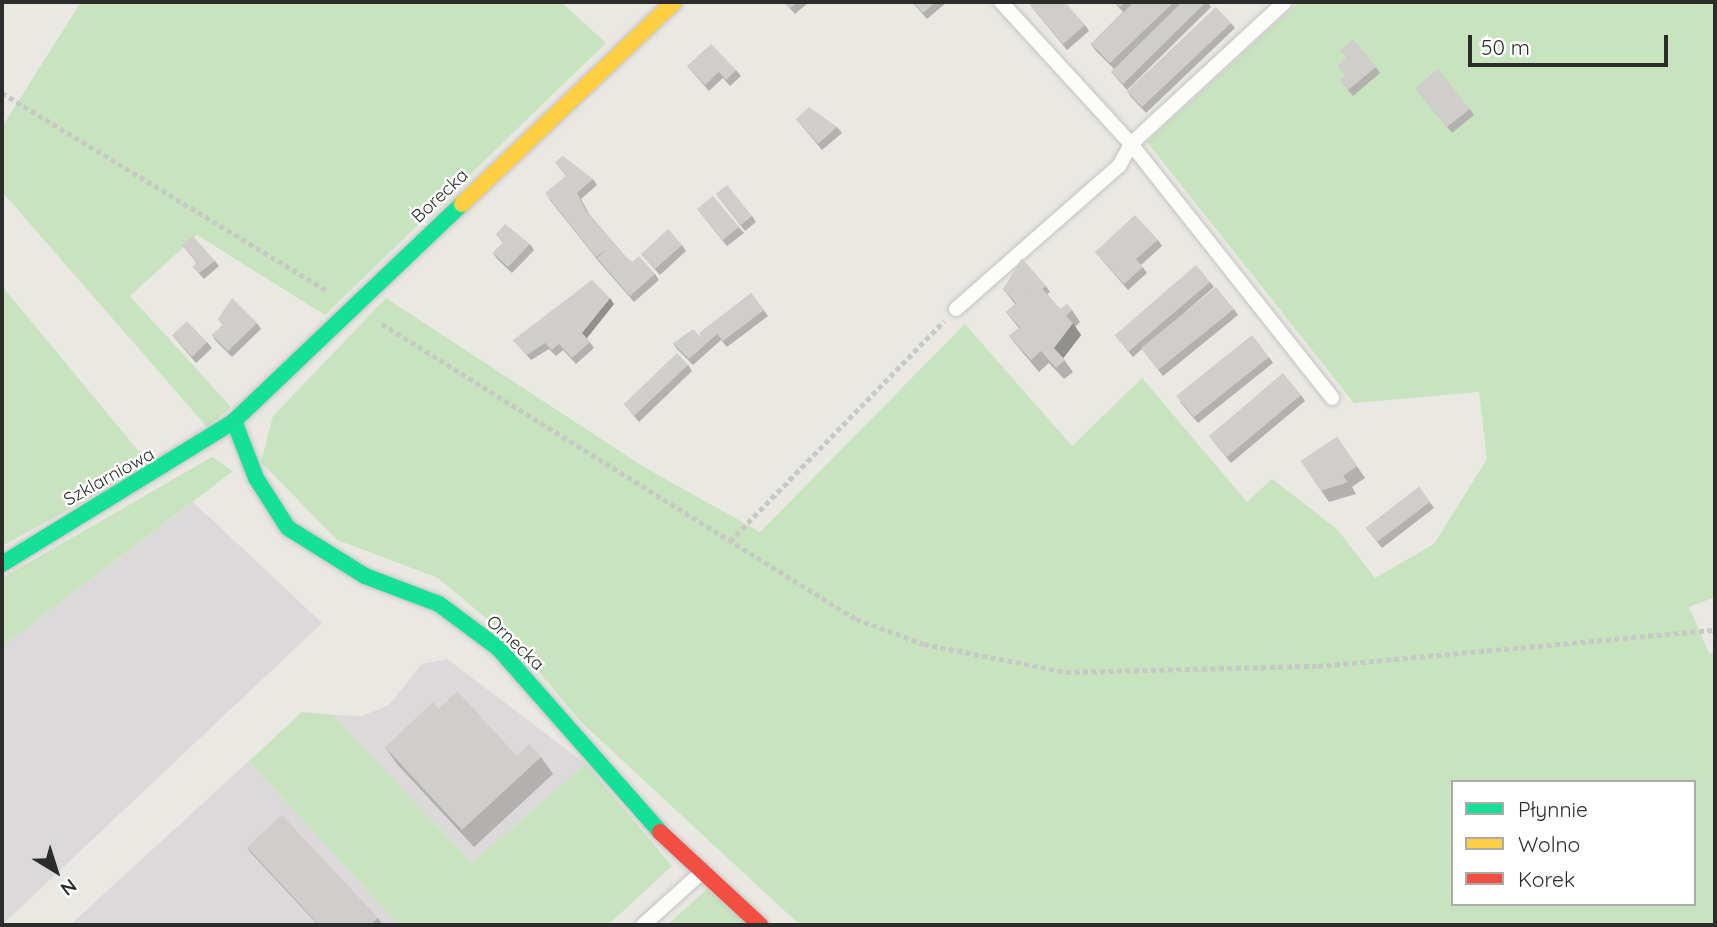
<!DOCTYPE html>
<meta charset="utf-8">
<style>
body{margin:0}
#map{position:relative;width:1717px;height:927px;overflow:hidden;background:#eae8e3;font-family:Quicksand,sans-serif}
div>[style]{position:absolute}
[style*='--x']{left:calc(var(--x)*1px);top:calc(var(--y)*1px);width:calc(var(--w)*1px);rotate:calc(var(--a)*1deg)}
.industrial>*{inset:0;background:#dbd9da}
.green>*{inset:0;background:#c7e4be}
.path>*{height:4.5px;margin-top:-2.25px;transform-origin:0;background:repeating-linear-gradient(90deg,#c8c8c7 0 5px,transparent 0 8.5px)}
.roads{filter:drop-shadow(0 0 2px #c4c3c3) drop-shadow(0 0 2px #c4c3c3)}
.lane>*{height:14px;margin:-7px;padding:0 7px;transform-origin:7px;border-radius:7px;background:#fcfcfb}
.fast>*{height:16px;margin:-8px;padding:0 8px;transform-origin:8px;border-radius:8px;background:#16e098}
.slow>*{height:16px;margin:-8px;padding:0 8px;transform-origin:8px;border-radius:8px;background:#ffcf43}
.jam>*{height:16px;margin:-8px;padding:0 8px;transform-origin:8px;border-radius:8px;background:#f24e42}
.wall>*{inset:0;background:#b2b1ae}
.shaded-wall>*{inset:0;background:#91908d}
.building>*{inset:0;background:#cfceca}
span{translate:-50% -50%;white-space:nowrap;text-align:center;line-height:1.15;-webkit-text-stroke:5px #fff;paint-order:stroke}
.street-label{font-size:18px;color:#2c2c2c}
.frame{position:absolute;inset:0;border:4px solid #2c2c2c;pointer-events:none}
.legend{position:absolute;left:1451px;top:780px;width:245px;height:126px;box-sizing:border-box;background:#fff;border:2px solid #ababab;margin:0;padding:9px 12px;list-style:none;font-size:21px;color:#2c2c2c}
.legend li{display:flex;align-items:center;gap:14px;height:35px}
.legend b{width:35px;border:2px solid #ababab}
.north{position:absolute;left:21px;top:836px;width:70px;height:70px;-webkit-text-stroke:5px #fff;paint-order:stroke;rotate:142deg;font-size:19px;font-weight:700;line-height:28px;text-align:center;color:#2c2c2c}
.north::after{content:'';display:block;margin:auto;width:24px;height:32px;background:#2c2c2c;clip-path:polygon(50% 0,100% 100%,50% 72%,0 100%)}
.scale{position:absolute;left:1468px;top:35px;width:200px;height:32px;box-sizing:border-box;border:4px solid #2c2c2c;border-top:0;padding-left:9px;font-size:21px;line-height:24px;white-space:nowrap;color:#2c2c2c;-webkit-text-stroke:5px #fff;paint-order:stroke}
</style>
<div id="map">
<div class="industrial">
<div style="clip-path:polygon(193px 502px,322px 623px,2px 925px,2px 647px)"></div>
<div style="clip-path:polygon(447px 659px,586px 764px,472px 863px,333px 715px,362px 716px,389px 705px,422px 664px)"></div>
<div style="clip-path:polygon(249px 761px,399px 925px,70px 925px)"></div>
</div>
<div class="green">
<div style="clip-path:polygon(81px 2px,561px 2px,606px 43px,325px 315px,197px 235px,130px 296px,231px 407px,207px 427px,4px 194px,2px 127px)"></div>
<div style="clip-path:polygon(evenodd,1299px 2px,1715px 2px,1715px 597px,1689px 607px,1709px 653px,1715px 653px,1715px 925px,800px 925px,582px 723px,512px 640px,438px 578px,337px 540px,261px 462px,273px 416px,386px 298px,644px 467px,760px 532px,965px 324px,1072px 446px,1142px 378px,1247px 502px,1272px 479px,1337px 529px,1375px 578px,1434px 544px,1487px 459px,1479px 392px,1354px 403px,1147px 142px,1299px 2px,1453px 782px,1694px 782px,1694px 904px,1453px 904px,1453px 782px)"></div>
<div style="clip-path:polygon(2px 286px,150px 465px,2px 546px)"></div>
<div style="clip-path:polygon(212px 457px,233px 471px,2px 647px,2px 578px)"></div>
<div style="clip-path:polygon(302px 712px,333px 715px,472px 863px,586px 764px,672px 866px,608px 925px,399px 925px,249px 761px)"></div>
<div style="clip-path:polygon(707px 889px,751px 925px,667px 925px)"></div>
</div>
<div class="path">
<div style="--x:2;--y:93;--w:379;--a:31.3"></div>
<div style="--x:382;--y:324;--w:558;--a:31.9"></div>
<div style="--x:856;--y:619;--w:72;--a:20.2"></div>
<div style="--x:924;--y:644;--w:145;--a:11.2"></div>
<div style="--x:1066;--y:672;--w:252;--a:-1.4"></div>
<div style="--x:1318;--y:666;--w:399;--a:-5.2"></div>
<div style="--x:730;--y:541;--w:307;--a:-45.8"></div>
</div>
<div class="roads">
<div class="lane">
<div style="--x:1001;--y:2;--w:193;--a:47.5"></div>
<div style="--x:1131;--y:144;--w:324;--a:51.6"></div>
<div style="--x:956;--y:309;--w:217;--a:-41.3"></div>
<div style="--x:1119;--y:166;--w:25;--a:-61"></div>
<div style="--x:1131;--y:144;--w:209;--a:-42.7"></div>
<div style="--x:643;--y:925;--w:78;--a:-41.9"></div>
</div>
<div class="fast">
<div style="--x:234;--y:421;--w:61;--a:68.9"></div>
<div style="--x:256;--y:478;--w:59;--a:57.4"></div>
<div style="--x:288;--y:528;--w:91;--a:31.9"></div>
<div style="--x:365;--y:576;--w:79;--a:20.7"></div>
<div style="--x:439;--y:604;--w:74;--a:36.7"></div>
<div style="--x:498;--y:648;--w:245;--a:48.6"></div>
<div style="--x:2;--y:564;--w:273;--a:-31.6"></div>
<div style="--x:234;--y:421;--w:315;--a:-43.6"></div>
</div>
<div class="slow">
<div style="--x:462;--y:204;--w:293;--a:-43.6"></div>
</div>
<div class="jam">
<div style="--x:660;--y:832;--w:137;--a:42.9"></div>
</div>
</div>
<div class="wall">
<div style="clip-path:polygon(784px 2px,809px 2px,795px 14px)"></div>
<div style="clip-path:polygon(912px 2px,947px 2px,927px 19px)"></div>
<div style="clip-path:polygon(1114px 2px,1208px 2px,1211px 7px,1127px 90px,1111px 72px,1114px 69px,1095px 50px,1091px 44px,1123px 12px)"></div>
<div style="clip-path:polygon(1030px 5px,1085px 25px,1089px 31px,1067px 50px)"></div>
<div style="clip-path:polygon(1231px 23px,1235px 28px,1146px 113px,1131px 97px,1127px 91px)"></div>
<div style="clip-path:polygon(1340px 50px,1376px 67px,1380px 73px,1353px 96px,1340px 80px,1346px 75px,1338px 66px,1347px 58px)"></div>
<div style="clip-path:polygon(687px 66px,736px 70px,741px 76px,730px 86px,723px 78px,709px 91px)"></div>
<div style="clip-path:polygon(1415px 88px,1470px 109px,1474px 115px,1452px 133px)"></div>
<div style="clip-path:polygon(796px 119px,837px 127px,842px 133px,822px 150px)"></div>
<div style="clip-path:polygon(555px 162px,593px 179px,597px 185px,581px 199px,589px 214px,625px 256px,632px 262px,655px 274px,659px 280px,634px 302px,600px 263px,549px 199px,566px 176px)"></div>
<div style="clip-path:polygon(716px 194px,752px 216px,756px 222px,745px 231px)"></div>
<div style="clip-path:polygon(697px 209px,739px 227px,744px 233px,727px 246px)"></div>
<div style="clip-path:polygon(496px 234px,530px 244px,534px 250px,512px 273px,497px 259px,493px 253px,503px 243px)"></div>
<div style="clip-path:polygon(1158px 240px,1162px 246px,1141px 265px,1147px 273px,1128px 290px,1095px 252px)"></div>
<div style="clip-path:polygon(182px 245px,215px 261px,219px 266px,204px 279px,193px 267px,197px 263px)"></div>
<div style="clip-path:polygon(682px 245px,686px 251px,660px 275px,641px 254px)"></div>
<div style="clip-path:polygon(1210px 282px,1214px 287px,1185px 312px,1234px 309px,1238px 315px,1163px 376px,1142px 349px,1133px 357px,1115px 335px)"></div>
<div style="clip-path:polygon(1046px 286px,1050px 292px,1047px 294px,1060px 309px,1072px 310px,1080px 322px,1075px 327px,1081px 335px,1063px 358px,1073px 372px,1064px 379px,1049px 363px,1039px 372px,1018px 347px,1009px 336px,1019px 328px,1006px 312px,1015px 304px,1003px 289px)"></div>
<div style="clip-path:polygon(751px 293px,768px 316px,727px 347px,721px 340px,693px 365px,677px 349px,673px 343px,703px 339px)"></div>
<div style="clip-path:polygon(614px 304px,587px 338px,594px 348px,576px 364px,563px 350px,556px 356px,549px 349px,531px 360px,513px 340px)"></div>
<div style="clip-path:polygon(218px 319px,257px 323px,261px 329px,232px 357px,216px 341px,212px 335px,223px 325px)"></div>
<div style="clip-path:polygon(172px 335px,207px 342px,212px 348px,196px 363px)"></div>
<div style="clip-path:polygon(1269px 357px,1273px 363px,1198px 423px,1180px 402px)"></div>
<div style="clip-path:polygon(688px 365px,692px 371px,639px 422px,624px 404px)"></div>
<div style="clip-path:polygon(1301px 395px,1305px 401px,1231px 463px,1209px 436px)"></div>
<div style="clip-path:polygon(1337px 437px,1365px 478px,1352px 487px,1356px 494px,1329px 502px,1301px 461px)"></div>
<div style="clip-path:polygon(1419px 487px,1434px 508px,1382px 548px,1366px 528px)"></div>
<div style="clip-path:polygon(439px 709px,517px 756px,541px 757px,553px 774px,474px 847px,397px 764px,385px 747px)"></div>
<div style="clip-path:polygon(247px 847px,378px 918px,382px 924px,381px 925px,318px 925px,251px 853px)"></div>
</div>
<div class="shaded-wall">
<div style="clip-path:polygon(610px 298px,614px 304px,586px 339px,582px 333px)"></div>
<div style="clip-path:polygon(1073px 323px,1081px 335px,1062px 360px,1054px 348px)"></div>
</div>
<div class="building">
<div style="clip-path:polygon(785px 2px,798px 2px,790px 8px)"></div>
<div style="clip-path:polygon(913px 2px,936px 2px,923px 13px)"></div>
<div style="clip-path:polygon(1034px 2px,1065px 2px,1085px 25px,1063px 44px,1030px 5px)"></div>
<div style="clip-path:polygon(1115px 2px,1126px 2px,1120px 7px)"></div>
<div style="clip-path:polygon(1134px 2px,1174px 2px,1110px 63px,1091px 44px)"></div>
<div style="clip-path:polygon(1182px 2px,1206px 2px,1123px 84px,1111px 72px)"></div>
<div style="clip-path:polygon(1216px 7px,1231px 23px,1142px 107px,1127px 91px)"></div>
<div style="clip-path:polygon(1353px 39px,1376px 67px,1348px 90px,1340px 80px,1346px 75px,1338px 66px,1347px 58px,1340px 50px)"></div>
<div style="clip-path:polygon(711px 44px,736px 70px,726px 80px,719px 72px,705px 85px,687px 66px)"></div>
<div style="clip-path:polygon(1438px 69px,1470px 109px,1447px 127px,1415px 88px)"></div>
<div style="clip-path:polygon(809px 107px,837px 127px,818px 144px,796px 119px)"></div>
<div style="clip-path:polygon(563px 156px,593px 179px,577px 193px,586px 211px,625px 256px,632px 262px,639px 256px,655px 274px,630px 296px,597px 258px,607px 249px,596px 257px,545px 193px,566px 176px,555px 162px)"></div>
<div style="clip-path:polygon(727px 185px,752px 216px,741px 225px,716px 194px)"></div>
<div style="clip-path:polygon(713px 196px,739px 227px,723px 240px,697px 209px)"></div>
<div style="clip-path:polygon(1135px 215px,1158px 240px,1136px 259px,1143px 267px,1124px 284px,1095px 252px)"></div>
<div style="clip-path:polygon(505px 224px,530px 244px,508px 267px,493px 253px,503px 242px,496px 234px)"></div>
<div style="clip-path:polygon(668px 229px,682px 245px,655px 269px,641px 254px)"></div>
<div style="clip-path:polygon(193px 236px,215px 261px,199px 273px,193px 267px,198px 263px,182px 245px)"></div>
<div style="clip-path:polygon(1022px 258px,1046px 286px,1042px 289px,1038px 284px,1029px 292px,1021px 283px,1008px 294px,1012px 299px,1003px 289px)"></div>
<div style="clip-path:polygon(1196px 265px,1210px 282px,1128px 352px,1115px 335px)"></div>
<div style="clip-path:polygon(592px 280px,610px 298px,582px 333px,590px 342px,572px 358px,559px 344px,552px 350px,545px 343px,527px 355px,513px 340px)"></div>
<div style="clip-path:polygon(1021px 283px,1029px 292px,1038px 284px,1060px 309px,1067px 304px,1072px 310px,1066px 316px,1073px 323px,1054px 348px,1065px 360px,1056px 368px,1041px 351px,1031px 360px,1009px 336px,1020px 327px,1006px 312px,1016px 303px,1008px 294px)"></div>
<div style="clip-path:polygon(1216px 287px,1234px 309px,1158px 370px,1141px 348px)"></div>
<div style="clip-path:polygon(751px 293px,764px 310px,723px 341px,717px 334px,689px 359px,673px 343px,693px 329px,703px 339px,699px 333px)"></div>
<div style="clip-path:polygon(232px 298px,257px 323px,228px 351px,212px 335px,223px 324px,218px 319px)"></div>
<div style="clip-path:polygon(187px 321px,207px 342px,192px 357px,172px 335px)"></div>
<div style="clip-path:polygon(1252px 335px,1269px 357px,1194px 417px,1176px 396px)"></div>
<div style="clip-path:polygon(677px 353px,688px 365px,634px 416px,624px 404px)"></div>
<div style="clip-path:polygon(1283px 373px,1301px 395px,1227px 457px,1209px 436px)"></div>
<div style="clip-path:polygon(1337px 437px,1357px 466px,1343px 476px,1348px 482px,1321px 491px,1301px 461px)"></div>
<div style="clip-path:polygon(1419px 487px,1430px 502px,1377px 542px,1366px 528px)"></div>
<div style="clip-path:polygon(457px 691px,517px 756px,529px 744px,541px 757px,462px 830px,385px 747px,433px 702px,439px 709px)"></div>
<div style="clip-path:polygon(282px 815px,378px 918px,370px 925px,319px 925px,247px 847px)"></div>
</div>
<div class="street-label">
<span style="left:440px;top:196px;rotate:-43deg">Borecka</span>
<span style="left:109px;top:477px;rotate:-29deg">Szklarniowa</span>
<span style="left:515px;top:643px;rotate:43deg">Ornecka</span>
</div>
<div class="frame"></div>
<ul class="legend">
<li><b style="height:9px;background:#16e098"></b>Płynnie</li>
<li><b style="height:9px;background:#ffcf43"></b>Wolno</li>
<li><b style="height:9px;background:#f24e42"></b>Korek</li>
</ul>
<div class="north">N</div>
<div class="scale">50 m</div>
</div>
